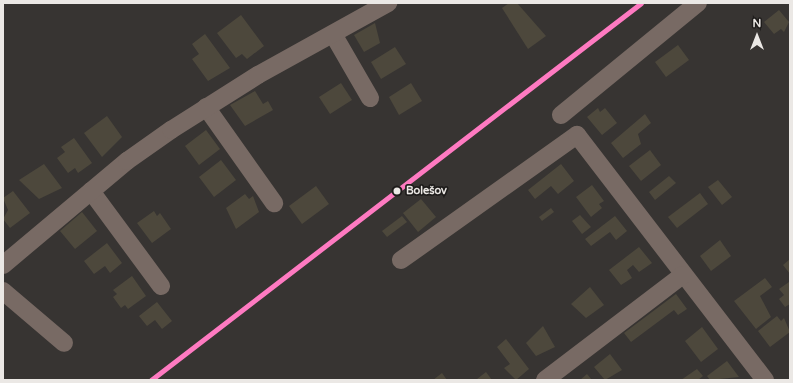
<!DOCTYPE html>
<meta charset="utf-8">
<style>
body{margin:0}
#map{position:relative;width:793px;height:383px;overflow:hidden;background:#373432;font-family:"Varela Round",sans-serif}
div>[style]{position:absolute}
[style*='--x']{left:calc(var(--x)*1px);top:calc(var(--y)*1px);width:calc(var(--w)*1px);rotate:calc(var(--a)*1deg)}
.building>*{inset:0;background:#4d483c}
.minor>*{height:18px;margin:-9px;padding:0 9px;transform-origin:9px;border-radius:9px;background:#786a64}
.rail-1>*{height:5px;margin:-2.5px;padding:0 2.5px;transform-origin:2.5px;border-radius:2.5px;background:#fe7ac1}
.dots>*{width:11px;height:11px;translate:-50% -50%;box-sizing:border-box;border:2px solid #1e1c1b;border-radius:50%}
span{translate:-50% -50%;white-space:nowrap;text-align:center;line-height:1.15;-webkit-text-stroke:3.5px #1e1c1b;paint-order:stroke}
.stop-label{font-size:11px;color:#ebe8e5;font-weight:700}
.left{translate:0 -50%;text-align:left}
.frame{position:absolute;inset:0;border:4px solid #ebe8e5;pointer-events:none}
.north{position:absolute;left:737px;top:16px;width:40px;height:40px;-webkit-text-stroke:3px #1e1c1b;paint-order:stroke;rotate:0deg;font-size:11px;font-weight:700;line-height:16px;text-align:center;color:#ebe8e5}
.north::after{content:'';display:block;margin:auto;width:14px;height:18px;background:#ebe8e5;clip-path:polygon(50% 0,100% 100%,50% 72%,0 100%)}
</style>
<div id="map">
<div class="building">
<div style="clip-path:polygon(509px 3px,517px 3px,546px 36px,528px 49px,502px 8px)"></div>
<div style="clip-path:polygon(779px 10px,789px 22px,784px 32px,781px 29px,774px 34px,764px 22px)"></div>
<div style="clip-path:polygon(241px 15px,264px 46px,247px 59px,242px 54px,236px 58px,217px 33px)"></div>
<div style="clip-path:polygon(375px 23px,380px 43px,364px 52px,354px 35px)"></div>
<div style="clip-path:polygon(205px 34px,230px 68px,208px 81px,192px 59px,199px 54px,192px 44px)"></div>
<div style="clip-path:polygon(678px 45px,689px 60px,666px 77px,655px 62px)"></div>
<div style="clip-path:polygon(395px 47px,406px 64px,381px 79px,371px 62px)"></div>
<div style="clip-path:polygon(341px 83px,352px 100px,330px 114px,319px 97px)"></div>
<div style="clip-path:polygon(411px 83px,422px 101px,399px 115px,389px 97px)"></div>
<div style="clip-path:polygon(255px 91px,263px 104px,268px 101px,273px 110px,245px 126px,230px 105px)"></div>
<div style="clip-path:polygon(598px 108px,600px 112px,605px 108px,617px 123px,602px 135px,587px 117px)"></div>
<div style="clip-path:polygon(645px 114px,651px 123px,638px 134px,641px 144px,623px 158px,611px 143px)"></div>
<div style="clip-path:polygon(107px 116px,122px 137px,102px 157px,84px 133px)"></div>
<div style="clip-path:polygon(206px 130px,220px 149px,199px 165px,185px 146px)"></div>
<div style="clip-path:polygon(74px 138px,92px 163px,78px 173px,75px 168px,68px 173px,57px 158px,65px 152px,61px 147px)"></div>
<div style="clip-path:polygon(650px 150px,661px 165px,641px 181px,629px 166px)"></div>
<div style="clip-path:polygon(221px 160px,236px 180px,214px 197px,199px 177px)"></div>
<div style="clip-path:polygon(44px 164px,62px 188px,39px 199px,19px 180px)"></div>
<div style="clip-path:polygon(561px 164px,574px 181px,558px 194px,551px 186px,535px 199px,528px 190px)"></div>
<div style="clip-path:polygon(669px 176px,676px 183px,655px 200px,649px 192px)"></div>
<div style="clip-path:polygon(718px 180px,732px 197px,722px 205px,708px 187px)"></div>
<div style="clip-path:polygon(592px 185px,604px 201px,599px 204px,602px 208px,591px 217px,576px 197px)"></div>
<div style="clip-path:polygon(316px 186px,329px 204px,302px 224px,289px 206px)"></div>
<div style="clip-path:polygon(13px 191px,30px 213px,10px 228px,3px 219px,8px 210px,3px 198px)"></div>
<div style="clip-path:polygon(700px 193px,708px 204px,677px 228px,668px 217px)"></div>
<div style="clip-path:polygon(245px 194px,249px 199px,253px 196px,259px 212px,236px 229px,226px 208px)"></div>
<div style="clip-path:polygon(421px 199px,436px 217px,418px 232px,403px 213px)"></div>
<div style="clip-path:polygon(551px 208px,554px 212px,542px 221px,539px 217px)"></div>
<div style="clip-path:polygon(154px 211px,157px 216px,160px 213px,171px 229px,152px 243px,137px 223px)"></div>
<div style="clip-path:polygon(82px 212px,97px 231px,75px 249px,60px 231px)"></div>
<div style="clip-path:polygon(580px 215px,591px 227px,582px 234px,572px 221px)"></div>
<div style="clip-path:polygon(402px 216px,407px 222px,387px 237px,382px 231px)"></div>
<div style="clip-path:polygon(615px 216px,627px 231px,616px 240px,610px 232px,591px 246px,585px 239px)"></div>
<div style="clip-path:polygon(720px 240px,731px 256px,711px 271px,700px 256px)"></div>
<div style="clip-path:polygon(107px 243px,122px 263px,110px 273px,105px 266px,94px 274px,84px 261px)"></div>
<div style="clip-path:polygon(639px 247px,652px 263px,639px 272px,633px 265px,627px 270px,632px 278px,621px 285px,609px 270px)"></div>
<div style="clip-path:polygon(790px 259px,790px 274px,783px 265px)"></div>
<div style="clip-path:polygon(132px 276px,146px 296px,128px 309px,125px 305px,121px 308px,113px 297px,117px 294px,113px 290px)"></div>
<div style="clip-path:polygon(765px 278px,772px 287px,760px 296px,771px 317px,756px 329px,734px 301px)"></div>
<div style="clip-path:polygon(789px 282px,790px 304px,785px 307px,779px 299px,784px 295px,779px 289px)"></div>
<div style="clip-path:polygon(590px 287px,604px 305px,586px 318px,571px 304px)"></div>
<div style="clip-path:polygon(676px 294px,687px 309px,678px 315px,674px 310px,631px 342px,624px 333px)"></div>
<div style="clip-path:polygon(157px 302px,172px 321px,162px 329px,155px 320px,147px 326px,139px 316px)"></div>
<div style="clip-path:polygon(777px 316px,781px 321px,784px 318px,790px 332px,770px 347px,758px 331px)"></div>
<div style="clip-path:polygon(543px 326px,555px 347px,536px 356px,526px 343px)"></div>
<div style="clip-path:polygon(702px 327px,718px 349px,701px 362px,685px 341px)"></div>
<div style="clip-path:polygon(506px 339px,529px 369px,516px 380px,504px 368px,510px 364px,497px 347px)"></div>
<div style="clip-path:polygon(610px 354px,622px 370px,605px 380px,594px 367px)"></div>
<div style="clip-path:polygon(727px 361px,739px 377px,710px 380px,707px 376px)"></div>
<div style="clip-path:polygon(697px 369px,703px 376px,698px 380px,681px 380px)"></div>
<div style="clip-path:polygon(486px 372px,492px 380px,473px 380px,477px 379px)"></div>
<div style="clip-path:polygon(442px 373px,447px 380px,433px 380px)"></div>
<div style="clip-path:polygon(587px 374px,592px 380px,580px 380px)"></div>
</div>
<div class="minor">
<div style="--x:333;--y:34;--w:74;--a:60"></div>
<div style="--x:206;--y:107;--w:118;--a:54.7"></div>
<div style="--x:561;--y:115;--w:177;--a:-39.3"></div>
<div style="--x:91;--y:191;--w:118;--a:53.6"></div>
<div style="--x:401;--y:260;--w:216;--a:-35.4"></div>
<div style="--x:577;--y:135;--w:309;--a:52.5"></div>
<div style="--x:3;--y:265;--w:162;--a:-40"></div>
<div style="--x:127;--y:161;--w:54;--a:-35.2"></div>
<div style="--x:171;--y:130;--w:103;--a:-32.3"></div>
<div style="--x:258;--y:75;--w:149;--a:-29"></div>
<div style="--x:3;--y:291;--w:80;--a:40.4"></div>
<div style="--x:545;--y:380;--w:173;--a:-37.3"></div>
</div>
<div class="rail-1">
<div style="--x:151;--y:380;--w:618;--a:-37.57"></div>
</div>
<div class="dots">
<div style="left:397px;top:191px;background:#ebe8e5"></div>
</div>
<div class="stop-label">
<span class="left" style="left:406px;top:191px">Bolešov</span>
</div>
<div class="frame"></div>
<div class="north">N</div>
</div>
